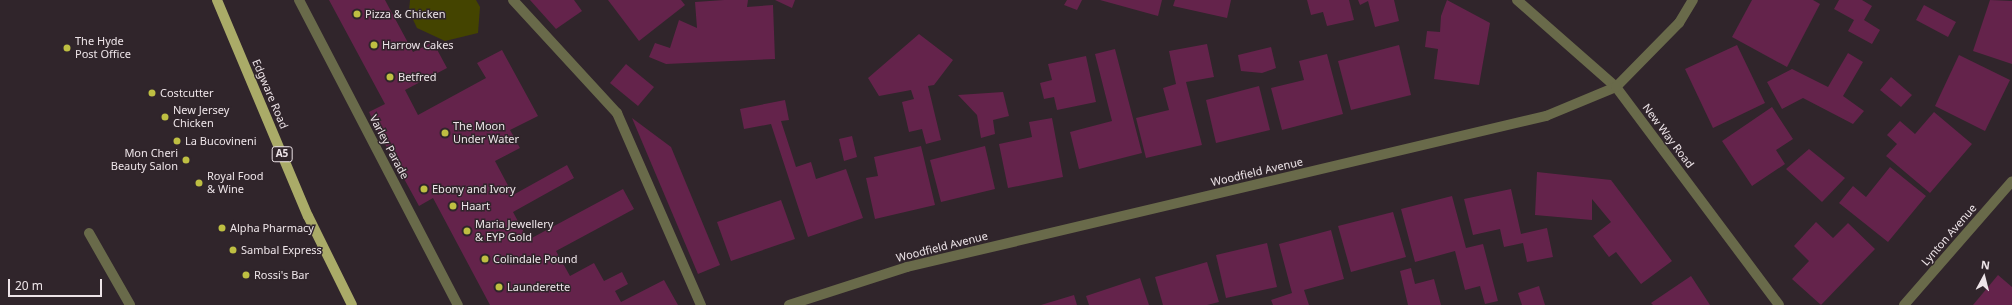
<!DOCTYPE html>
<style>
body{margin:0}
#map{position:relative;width:2012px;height:305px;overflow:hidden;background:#30252b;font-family:"Noto Sans",sans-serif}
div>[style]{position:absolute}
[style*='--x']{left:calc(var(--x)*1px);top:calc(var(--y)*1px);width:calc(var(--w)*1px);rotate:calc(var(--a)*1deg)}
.green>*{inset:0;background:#440}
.building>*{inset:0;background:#64234b}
.service>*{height:10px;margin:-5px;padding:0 5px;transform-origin:5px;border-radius:5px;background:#696a4a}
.minor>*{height:10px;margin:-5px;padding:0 5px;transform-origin:5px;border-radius:5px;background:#696a4a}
.primary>*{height:10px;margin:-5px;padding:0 5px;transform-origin:5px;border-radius:5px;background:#aaab68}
.dots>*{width:11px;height:11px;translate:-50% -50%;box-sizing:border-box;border:2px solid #30252b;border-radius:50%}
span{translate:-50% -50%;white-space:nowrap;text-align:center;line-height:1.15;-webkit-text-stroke:3px #30252b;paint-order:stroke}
.shield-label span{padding:1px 3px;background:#30252b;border:1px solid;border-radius:3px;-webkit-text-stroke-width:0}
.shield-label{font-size:10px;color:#ede4e8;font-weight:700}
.poi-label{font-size:11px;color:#ede4e8}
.left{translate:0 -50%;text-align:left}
.right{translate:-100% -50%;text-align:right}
.street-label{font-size:11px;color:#ede4e8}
.north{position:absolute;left:1964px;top:257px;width:40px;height:40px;-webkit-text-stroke:3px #30252b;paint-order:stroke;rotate:7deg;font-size:11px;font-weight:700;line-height:16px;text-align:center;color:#ede4e8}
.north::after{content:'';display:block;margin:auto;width:14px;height:18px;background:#ede4e8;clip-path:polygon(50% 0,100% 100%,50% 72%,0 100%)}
.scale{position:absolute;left:8px;top:279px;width:94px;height:18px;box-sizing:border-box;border:2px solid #ede4e8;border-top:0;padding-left:5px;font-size:12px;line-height:14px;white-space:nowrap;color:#ede4e8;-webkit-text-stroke:3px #30252b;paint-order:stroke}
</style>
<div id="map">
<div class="green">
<div style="clip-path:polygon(410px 0,476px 0,480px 7px,478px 33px,445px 41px,417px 28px,409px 11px)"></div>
</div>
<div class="building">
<div style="clip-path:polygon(329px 0,385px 0,413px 52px,433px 42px,447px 68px,405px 90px,418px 115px,486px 78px,477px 63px,502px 50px,538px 116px,510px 130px,520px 148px,495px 161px,513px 195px,567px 165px,574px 178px,513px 212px,528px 240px,623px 189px,634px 209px,556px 251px,570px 276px,594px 263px,604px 281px,622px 272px,628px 284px,615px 291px,621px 302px,664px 280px,678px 305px,490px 305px,433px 198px,419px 206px,380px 135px,369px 112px,385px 104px)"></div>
<div style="clip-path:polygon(530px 0,574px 0,582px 11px,556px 29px)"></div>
<div style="clip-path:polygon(608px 0,681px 0,685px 5px,639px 41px)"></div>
<div style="clip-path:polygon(724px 0,748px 0,747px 7px,773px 5px,775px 59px,666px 64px,649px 57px,655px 43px,670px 48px,679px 20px,697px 28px,695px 2px)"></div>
<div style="clip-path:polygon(775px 0,795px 0,792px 8px)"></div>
<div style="clip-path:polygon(1067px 0,1082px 0,1077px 10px,1064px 5px)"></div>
<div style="clip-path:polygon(1100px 0,1162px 0,1158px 16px)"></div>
<div style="clip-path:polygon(1175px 0,1231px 0,1227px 18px,1173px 6px)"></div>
<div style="clip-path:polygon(1307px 0,1349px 0,1354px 20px,1327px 26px,1323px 12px,1311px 15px)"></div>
<div style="clip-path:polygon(1358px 0,1394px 0,1399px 21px,1375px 27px,1368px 1px,1360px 5px)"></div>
<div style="clip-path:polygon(1447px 0,1490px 23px,1479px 85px,1434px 79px,1438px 49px,1425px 47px,1427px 31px,1440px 32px,1441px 16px)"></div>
<div style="clip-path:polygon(1752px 0,1813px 0,1820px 4px,1787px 67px,1732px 37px)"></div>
<div style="clip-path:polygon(1839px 0,1862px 0,1872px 6px,1864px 20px,1880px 30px,1872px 44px,1848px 31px,1854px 20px,1834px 9px)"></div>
<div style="clip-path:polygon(1990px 0,2012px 1px,2012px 64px,1973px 51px)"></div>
<div style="clip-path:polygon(1924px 5px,1956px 22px,1948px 37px,1916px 20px)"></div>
<div style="clip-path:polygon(919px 34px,953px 60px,934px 85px,928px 86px,941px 140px,926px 144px,922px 129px,909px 132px,902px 102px,914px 99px,911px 90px,879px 96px,868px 78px)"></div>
<div style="clip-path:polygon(1207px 44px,1214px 77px,1186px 82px,1202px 145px,1146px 158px,1136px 118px,1169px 110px,1163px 88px,1176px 84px,1169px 51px)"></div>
<div style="clip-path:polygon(1399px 45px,1411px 95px,1351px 110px,1338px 61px)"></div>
<div style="clip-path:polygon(1737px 45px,1765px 103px,1713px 128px,1685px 69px)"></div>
<div style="clip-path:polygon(1271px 47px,1276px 68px,1262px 73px,1241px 71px,1238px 55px)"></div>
<div style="clip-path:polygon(1115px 49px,1142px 153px,1079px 169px,1070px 132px,1112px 121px,1095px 54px)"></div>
<div style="clip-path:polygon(1848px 53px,1863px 62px,1843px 96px,1864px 111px,1853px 124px,1803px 98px,1782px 109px,1767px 82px,1792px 69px,1828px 87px)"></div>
<div style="clip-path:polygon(1327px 54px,1343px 114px,1282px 130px,1271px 88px,1304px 80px,1299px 61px)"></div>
<div style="clip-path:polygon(1959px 55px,2010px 80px,1985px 131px,1935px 106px)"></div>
<div style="clip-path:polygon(1086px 56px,1096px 102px,1057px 110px,1054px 97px,1044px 99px,1040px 83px,1052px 80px,1048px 64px)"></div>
<div style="clip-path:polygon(626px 64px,654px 87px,638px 106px,610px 83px)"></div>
<div style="clip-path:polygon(1891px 77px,1912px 95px,1901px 107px,1880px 90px)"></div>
<div style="clip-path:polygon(1259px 86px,1270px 130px,1216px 143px,1206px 100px)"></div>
<div style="clip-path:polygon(1003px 92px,1009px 116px,993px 120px,995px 134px,981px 138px,977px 115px,958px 95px)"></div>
<div style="clip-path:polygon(785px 100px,789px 120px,781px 121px,796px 167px,811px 162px,816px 179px,846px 169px,863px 218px,808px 237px,771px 124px,744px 129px,740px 109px)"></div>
<div style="clip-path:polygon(1772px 107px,1793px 139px,1776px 150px,1785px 164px,1752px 186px,1722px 141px)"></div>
<div style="clip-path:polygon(1934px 112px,1972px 144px,1930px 193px,1886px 156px,1897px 144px,1887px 135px,1900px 121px,1915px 134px)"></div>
<div style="clip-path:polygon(632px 118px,671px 147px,720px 265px,698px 274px)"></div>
<div style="clip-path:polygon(1052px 118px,1063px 177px,1008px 188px,999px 144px,1032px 137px,1029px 122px)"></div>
<div style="clip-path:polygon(852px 136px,857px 157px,844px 161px,839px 139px)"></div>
<div style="clip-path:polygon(921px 146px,935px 205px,875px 219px,866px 178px,878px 176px,874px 157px)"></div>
<div style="clip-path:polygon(985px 146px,995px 189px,941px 202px,930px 160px)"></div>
<div style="clip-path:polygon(1809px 149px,1845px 178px,1822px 202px,1786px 169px)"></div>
<div style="clip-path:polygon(1890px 167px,1926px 196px,1888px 242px,1839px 203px,1853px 186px,1866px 197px)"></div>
<div style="clip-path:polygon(1537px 172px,1611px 180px,1672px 261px,1641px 284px,1616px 252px,1609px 257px,1593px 236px,1611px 222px,1592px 199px,1592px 220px,1535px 215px)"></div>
<div style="clip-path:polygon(1511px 189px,1521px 234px,1547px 228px,1553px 257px,1527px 262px,1523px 243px,1504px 247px,1500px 229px,1473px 235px,1464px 199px)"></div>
<div style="clip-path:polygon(1452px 196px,1466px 248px,1483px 244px,1498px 301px,1485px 304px,1480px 286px,1465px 290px,1455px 251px,1415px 262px,1401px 209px)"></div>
<div style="clip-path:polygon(781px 200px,795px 239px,731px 261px,717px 222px)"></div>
<div style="clip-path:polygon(1393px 212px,1406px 257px,1351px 272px,1338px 226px)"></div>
<div style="clip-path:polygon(1816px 222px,1833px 238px,1848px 223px,1875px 249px,1821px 305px,1792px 279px,1809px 261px,1794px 246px)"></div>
<div style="clip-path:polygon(1331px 230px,1344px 279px,1304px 290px,1309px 305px,1273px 305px,1271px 300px,1292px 293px,1279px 244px)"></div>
<div style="clip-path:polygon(1267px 243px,1277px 287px,1226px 298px,1216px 255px)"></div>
<div style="clip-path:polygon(1207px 262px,1219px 302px,1207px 305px,1163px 305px,1155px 277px)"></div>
<div style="clip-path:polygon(1411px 268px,1415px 284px,1434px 279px,1441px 305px,1408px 305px,1400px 271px)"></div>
<div style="clip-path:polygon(1998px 275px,2012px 287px,2012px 305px,1973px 305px)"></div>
<div style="clip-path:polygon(1691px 276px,1710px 305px,1653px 305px,1651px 303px)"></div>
<div style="clip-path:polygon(1140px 278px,1149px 305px,1089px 305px,1086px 296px)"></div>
<div style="clip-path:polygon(1539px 286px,1545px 305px,1522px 305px,1518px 293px)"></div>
<div style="clip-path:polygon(1074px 295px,1077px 305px,1041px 305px)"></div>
</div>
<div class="service">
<div style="--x:299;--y:0;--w:344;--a:62.5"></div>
<div style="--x:513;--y:0;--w:154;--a:47.4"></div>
<div style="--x:617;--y:113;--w:210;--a:66.4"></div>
</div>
<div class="minor">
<div style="--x:1517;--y:0;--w:132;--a:41.3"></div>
<div style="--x:1616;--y:87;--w:272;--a:53.2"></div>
<div style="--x:89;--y:233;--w:83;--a:60.3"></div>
<div style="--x:789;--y:305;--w:124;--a:-17.9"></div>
<div style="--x:907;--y:267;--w:657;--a:-13.3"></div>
<div style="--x:1546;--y:116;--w:76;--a:-22.5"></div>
<div style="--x:1616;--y:87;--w:90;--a:-45.5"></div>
<div style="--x:1679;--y:23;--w:27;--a:-59"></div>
<div style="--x:1904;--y:305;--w:164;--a:-48.9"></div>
</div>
<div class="primary">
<div style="--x:217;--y:0;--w:234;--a:67.2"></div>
<div style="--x:308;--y:216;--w:99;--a:63.7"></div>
</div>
<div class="dots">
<div style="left:357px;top:14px;background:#bebf42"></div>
<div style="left:374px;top:45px;background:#bebf42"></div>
<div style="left:67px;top:48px;background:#bebf42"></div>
<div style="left:390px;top:77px;background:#bebf42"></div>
<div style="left:152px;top:93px;background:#bebf42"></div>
<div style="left:165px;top:117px;background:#bebf42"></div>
<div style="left:445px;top:133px;background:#bebf42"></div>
<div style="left:177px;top:141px;background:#bebf42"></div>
<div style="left:186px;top:160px;background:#bebf42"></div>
<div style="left:199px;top:183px;background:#bebf42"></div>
<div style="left:424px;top:189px;background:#bebf42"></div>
<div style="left:453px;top:206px;background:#bebf42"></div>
<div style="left:222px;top:228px;background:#bebf42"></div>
<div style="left:467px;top:231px;background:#bebf42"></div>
<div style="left:233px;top:250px;background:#bebf42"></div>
<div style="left:485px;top:259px;background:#bebf42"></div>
<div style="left:246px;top:275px;background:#bebf42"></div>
<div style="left:499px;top:287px;background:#bebf42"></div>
</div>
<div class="shield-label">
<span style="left:282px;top:154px">A5</span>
</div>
<div class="poi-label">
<span class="left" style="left:365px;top:14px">Pizza &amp; Chicken</span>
<span class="left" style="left:75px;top:48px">The Hyde<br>Post Office</span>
<span class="left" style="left:382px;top:45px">Harrow Cakes</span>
<span class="left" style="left:398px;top:77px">Betfred</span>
<span class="left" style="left:160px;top:93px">Costcutter</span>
<span class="left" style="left:173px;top:117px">New Jersey<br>Chicken</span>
<span class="left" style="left:453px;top:133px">The Moon<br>Under Water</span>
<span class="left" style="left:185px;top:141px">La Bucovineni</span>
<span class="right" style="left:178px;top:160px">Mon Cheri<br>Beauty Salon</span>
<span class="left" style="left:207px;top:183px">Royal Food<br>&amp; Wine</span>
<span class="left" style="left:432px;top:189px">Ebony and Ivory</span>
<span class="left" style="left:461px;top:206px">Haart</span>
<span class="left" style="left:475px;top:231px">Maria Jewellery<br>&amp; EYP Gold</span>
<span class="left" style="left:230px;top:228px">Alpha Pharmacy</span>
<span class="left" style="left:241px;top:250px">Sambal Express</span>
<span class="left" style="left:493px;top:259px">Colindale Pound</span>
<span class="left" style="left:254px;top:275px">Rossi's Bar</span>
<span class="left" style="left:507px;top:287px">Launderette</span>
</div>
<div class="street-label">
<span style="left:270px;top:94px;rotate:67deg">Edgware Road</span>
<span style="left:1668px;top:136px;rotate:53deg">New Way Road</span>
<span style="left:389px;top:147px;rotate:62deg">Varley Parade</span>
<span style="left:1257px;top:172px;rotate:-13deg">Woodfield Avenue</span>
<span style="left:1949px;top:235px;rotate:-49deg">Lynton Avenue</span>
<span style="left:942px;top:247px;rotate:-14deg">Woodfield Avenue</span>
</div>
<div class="north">N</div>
<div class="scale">20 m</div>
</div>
